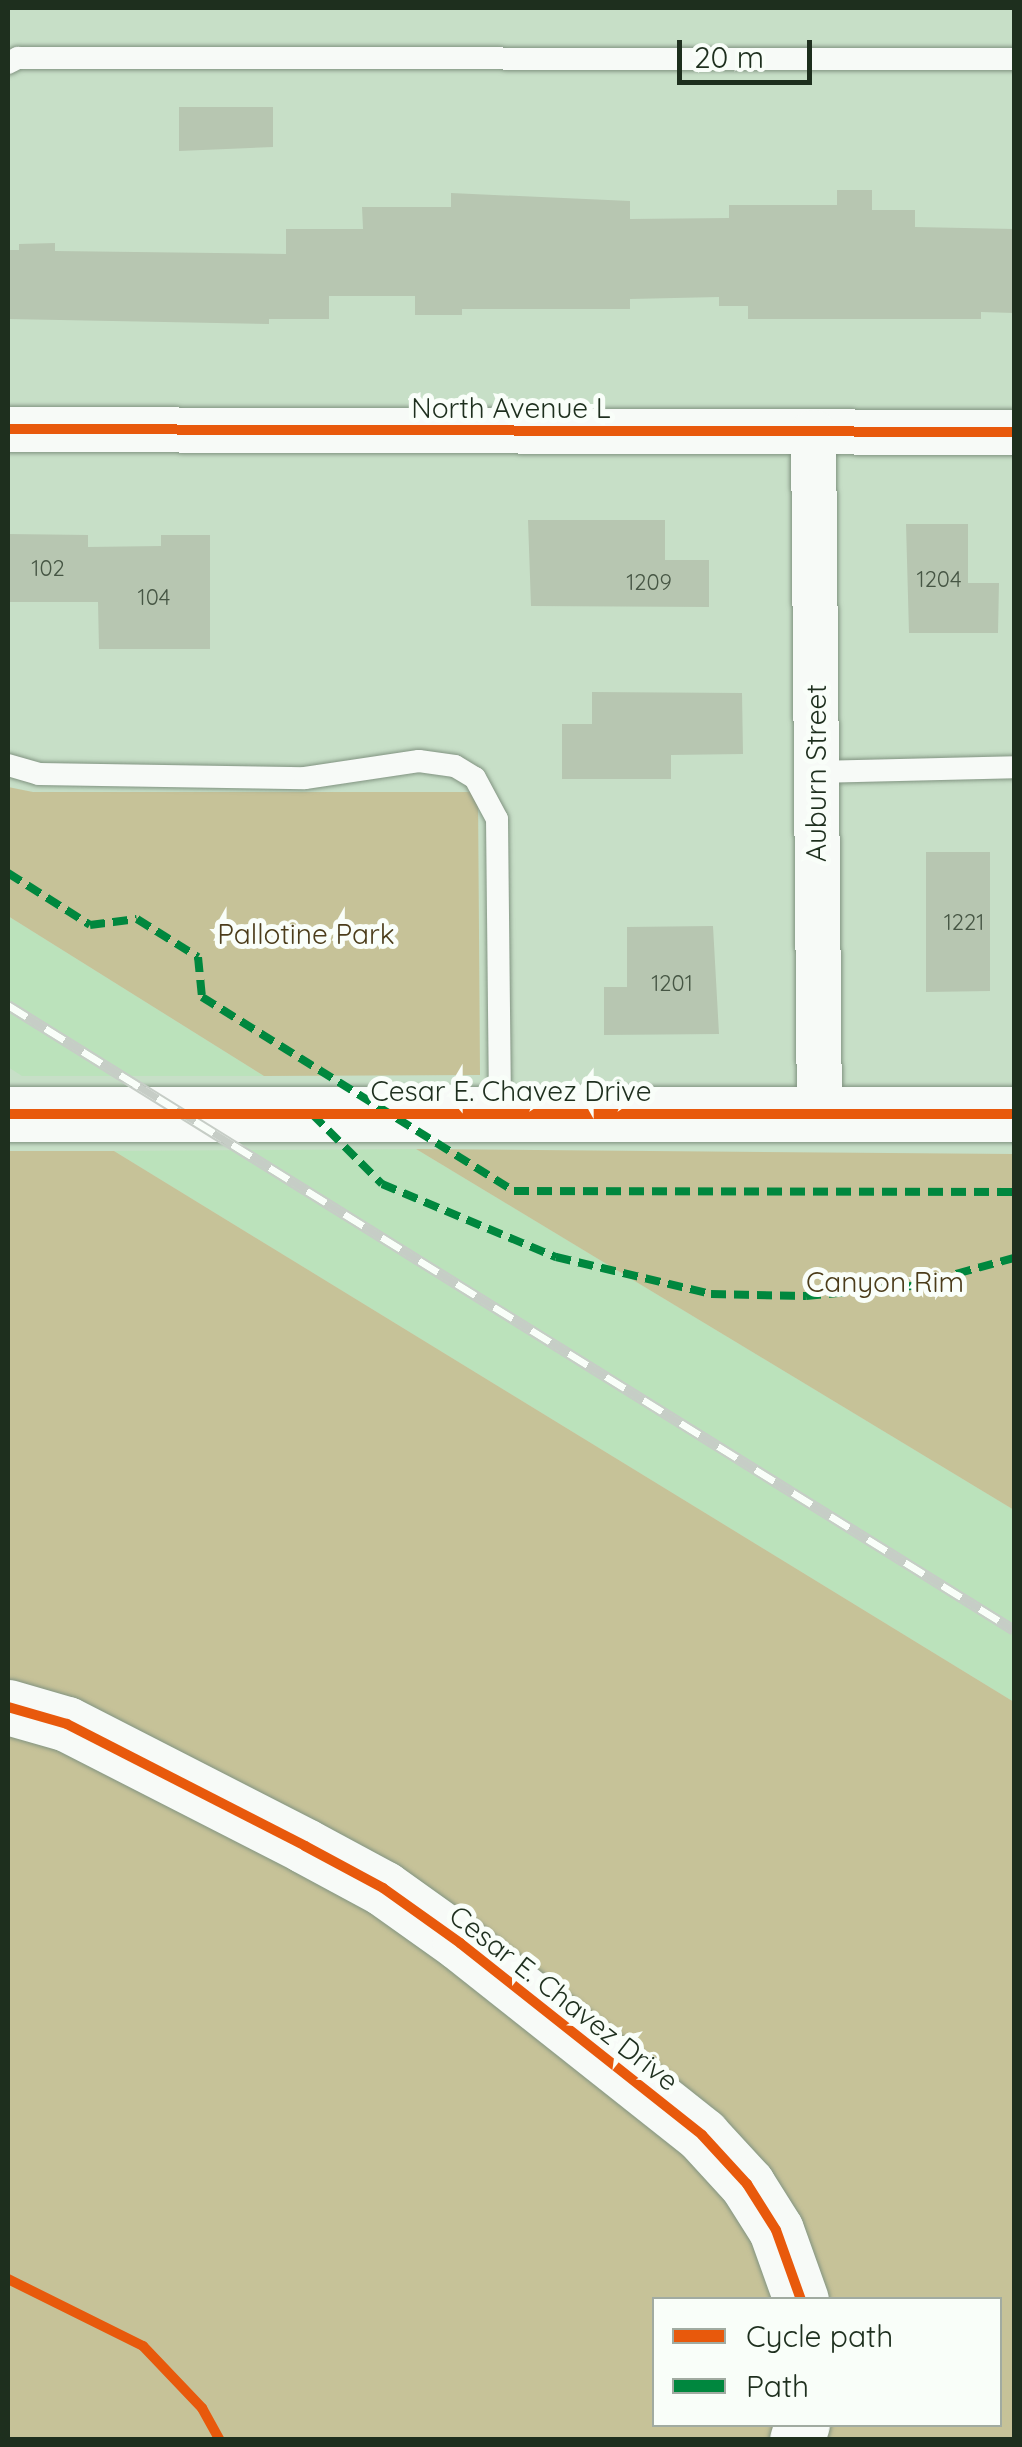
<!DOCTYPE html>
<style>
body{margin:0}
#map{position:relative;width:1022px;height:2447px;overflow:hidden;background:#c7dfc7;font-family:Quicksand,sans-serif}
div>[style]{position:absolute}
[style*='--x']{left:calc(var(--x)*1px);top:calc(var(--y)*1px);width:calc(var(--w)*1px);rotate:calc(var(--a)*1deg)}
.built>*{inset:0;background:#bbe2bb}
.green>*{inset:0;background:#c6c298}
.building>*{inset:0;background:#b7c6b1}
.roads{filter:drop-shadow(0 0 2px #819381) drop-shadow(0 0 2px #819381)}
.service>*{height:22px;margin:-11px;padding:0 11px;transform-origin:11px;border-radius:11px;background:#f7faf7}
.minor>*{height:45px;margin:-22.5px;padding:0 22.5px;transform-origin:22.5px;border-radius:22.5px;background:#f7faf7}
.tertiary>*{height:55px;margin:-27.5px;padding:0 27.5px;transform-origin:27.5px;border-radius:27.5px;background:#f7faf7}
.rail>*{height:11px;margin-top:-5.5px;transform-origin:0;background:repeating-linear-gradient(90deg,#f9fef9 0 22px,#c6cdc6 0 44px);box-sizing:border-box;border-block:2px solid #c6cdc6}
.quiet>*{height:8px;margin-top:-4px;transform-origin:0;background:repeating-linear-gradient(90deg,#00873e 0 15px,transparent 0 23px)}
.cycleway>*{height:10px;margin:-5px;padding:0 5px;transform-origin:5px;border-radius:5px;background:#e8590c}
span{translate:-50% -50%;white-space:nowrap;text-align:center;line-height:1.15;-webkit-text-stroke:10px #f9fef9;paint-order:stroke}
.number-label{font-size:22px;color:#465644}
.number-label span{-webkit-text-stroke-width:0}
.street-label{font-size:28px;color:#1e2f1e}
.park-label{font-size:28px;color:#4b3c1a}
.frame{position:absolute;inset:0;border:10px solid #1e2f1e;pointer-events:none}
.legend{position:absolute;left:652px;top:2297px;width:350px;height:130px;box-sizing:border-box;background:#f9fef9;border:2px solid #a1aba1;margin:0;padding:12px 18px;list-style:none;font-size:30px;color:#1e2f1e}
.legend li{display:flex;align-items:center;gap:20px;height:50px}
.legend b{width:50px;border:2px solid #a1aba1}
.scale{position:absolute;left:677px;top:40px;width:135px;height:45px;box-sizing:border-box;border:5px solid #1e2f1e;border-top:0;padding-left:12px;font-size:30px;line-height:35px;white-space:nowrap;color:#1e2f1e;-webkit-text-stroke:8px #f9fef9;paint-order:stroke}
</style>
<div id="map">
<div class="built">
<div style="clip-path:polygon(8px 916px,264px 1076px,22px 1076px,8px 1067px)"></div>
<div style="clip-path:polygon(416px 1149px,1014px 1510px,1014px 1702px,114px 1151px)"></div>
</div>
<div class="green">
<div style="clip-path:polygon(8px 787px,33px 792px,478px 792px,480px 1075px,264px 1076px,8px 916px)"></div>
<div style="clip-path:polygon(416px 1149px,1014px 1154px,1014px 1510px)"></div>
<div style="clip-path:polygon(evenodd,8px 1151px,114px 1151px,1014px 1702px,1014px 2439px,8px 2439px,8px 1151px,654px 2300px,1000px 2300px,1000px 2424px,654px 2424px,654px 2300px)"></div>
</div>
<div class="building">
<div style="clip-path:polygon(179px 107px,273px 107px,273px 147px,179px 151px)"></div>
<div style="clip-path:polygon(837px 190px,872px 190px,872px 210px,915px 210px,915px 227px,1014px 229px,1014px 313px,981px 312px,981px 319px,748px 319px,748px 306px,719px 306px,719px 297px,630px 299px,630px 309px,462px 309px,462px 315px,415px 315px,415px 296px,329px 296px,329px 319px,269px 319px,269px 324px,8px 319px,8px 250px,19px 250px,19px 244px,55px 243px,55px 251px,286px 254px,286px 229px,363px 229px,362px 207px,451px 207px,451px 193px,630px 201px,630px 219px,729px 218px,729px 205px,837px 205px)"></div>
<div style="clip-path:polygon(528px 520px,665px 520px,665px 560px,709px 560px,709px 607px,531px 606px)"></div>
<div style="clip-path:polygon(906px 524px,968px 524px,968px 583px,999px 583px,998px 633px,909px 633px)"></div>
<div style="clip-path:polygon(8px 534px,88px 535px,88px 547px,161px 546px,161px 535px,210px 535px,210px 649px,99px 649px,98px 602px,8px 602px)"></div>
<div style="clip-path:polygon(592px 692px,742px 693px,743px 754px,671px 755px,671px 779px,562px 779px,562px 724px,592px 724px)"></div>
<div style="clip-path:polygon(926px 852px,990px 852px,990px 991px,926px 992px)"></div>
<div style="clip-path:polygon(713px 926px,719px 1034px,604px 1035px,604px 987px,627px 987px,627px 927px)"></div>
</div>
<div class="roads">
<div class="service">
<div style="--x:8;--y:63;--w:11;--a:-27"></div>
<div style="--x:18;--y:58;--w:996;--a:0.06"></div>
<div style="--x:8;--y:765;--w:32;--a:16"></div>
<div style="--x:39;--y:774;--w:266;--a:0.9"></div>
<div style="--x:305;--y:778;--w:115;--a:-8.5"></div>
<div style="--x:419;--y:761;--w:36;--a:8"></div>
<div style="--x:455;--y:766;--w:23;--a:31"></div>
<div style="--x:475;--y:778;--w:47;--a:61.8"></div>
<div style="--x:497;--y:819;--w:294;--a:89.4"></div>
<div style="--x:816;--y:772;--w:198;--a:-1.4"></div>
</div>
<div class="minor">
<div style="--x:8;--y:429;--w:1006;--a:0.17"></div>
<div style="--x:813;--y:432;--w:682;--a:89.5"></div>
</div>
<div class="tertiary">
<div style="--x:8;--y:1114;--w:1006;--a:0"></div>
<div style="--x:8;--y:1707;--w:61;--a:16.1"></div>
<div style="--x:67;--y:1724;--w:267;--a:27.1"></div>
<div style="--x:305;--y:1846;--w:89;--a:28.3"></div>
<div style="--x:383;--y:1888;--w:95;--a:35.5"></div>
<div style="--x:460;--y:1943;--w:309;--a:38.4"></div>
<div style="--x:702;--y:2135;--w:67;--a:47.4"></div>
<div style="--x:747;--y:2184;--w:54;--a:57.8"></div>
<div style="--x:776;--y:2230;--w:74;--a:70.3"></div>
<div style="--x:797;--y:2440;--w:17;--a:-73"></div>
</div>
</div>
<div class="rail">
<div style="--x:8;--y:1005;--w:1184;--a:31.85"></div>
</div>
<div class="quiet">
<div style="--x:8;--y:873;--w:97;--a:32.4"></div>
<div style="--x:90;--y:925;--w:47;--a:-7.3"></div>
<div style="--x:137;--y:919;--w:72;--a:31.9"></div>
<div style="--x:198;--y:957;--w:40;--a:84.3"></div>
<div style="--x:202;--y:997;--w:367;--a:31.9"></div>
<div style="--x:514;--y:1191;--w:500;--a:0.11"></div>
<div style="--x:312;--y:1114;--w:99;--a:45"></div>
<div style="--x:382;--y:1184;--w:189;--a:22.8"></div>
<div style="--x:556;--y:1257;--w:159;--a:13.4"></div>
<div style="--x:711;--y:1294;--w:95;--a:1.2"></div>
<div style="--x:806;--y:1296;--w:106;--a:-5.4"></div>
<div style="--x:912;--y:1286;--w:106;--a:-15.4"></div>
</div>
<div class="cycleway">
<div style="--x:8;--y:429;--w:1006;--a:0.17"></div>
<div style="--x:8;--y:1114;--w:1006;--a:0"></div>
<div style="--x:8;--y:1707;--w:61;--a:16.1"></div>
<div style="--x:67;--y:1724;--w:267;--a:27.1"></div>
<div style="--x:305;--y:1846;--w:89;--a:28.3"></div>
<div style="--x:383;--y:1888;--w:95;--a:35.5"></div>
<div style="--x:460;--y:1943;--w:309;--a:38.4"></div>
<div style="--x:702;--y:2135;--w:67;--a:47.4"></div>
<div style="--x:747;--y:2184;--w:54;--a:57.8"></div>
<div style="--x:776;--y:2230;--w:74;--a:70.3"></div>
<div style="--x:8;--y:2279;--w:151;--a:26.4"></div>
<div style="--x:143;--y:2346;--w:86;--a:46.4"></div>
<div style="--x:202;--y:2408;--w:37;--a:61"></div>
</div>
<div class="number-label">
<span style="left:48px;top:569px">102</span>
<span style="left:939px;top:580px">1204</span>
<span style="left:649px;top:583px">1209</span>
<span style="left:154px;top:598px">104</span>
<span style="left:964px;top:923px">1221</span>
<span style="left:672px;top:984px">1201</span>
</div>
<div class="street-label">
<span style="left:511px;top:408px">North Avenue L</span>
<span style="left:816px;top:773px;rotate:-90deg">Auburn Street</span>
<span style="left:511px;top:1091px">Cesar E. Chavez Drive</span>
<span style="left:564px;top:1998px;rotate:38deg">Cesar E. Chavez Drive</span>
</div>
<div class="park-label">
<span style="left:306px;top:934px">Pallotine Park</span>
<span style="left:885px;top:1282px">Canyon Rim</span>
</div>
<div class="frame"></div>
<ul class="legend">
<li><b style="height:12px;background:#e8590c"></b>Cycle path</li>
<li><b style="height:12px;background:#00873e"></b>Path</li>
</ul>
<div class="scale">20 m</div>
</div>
